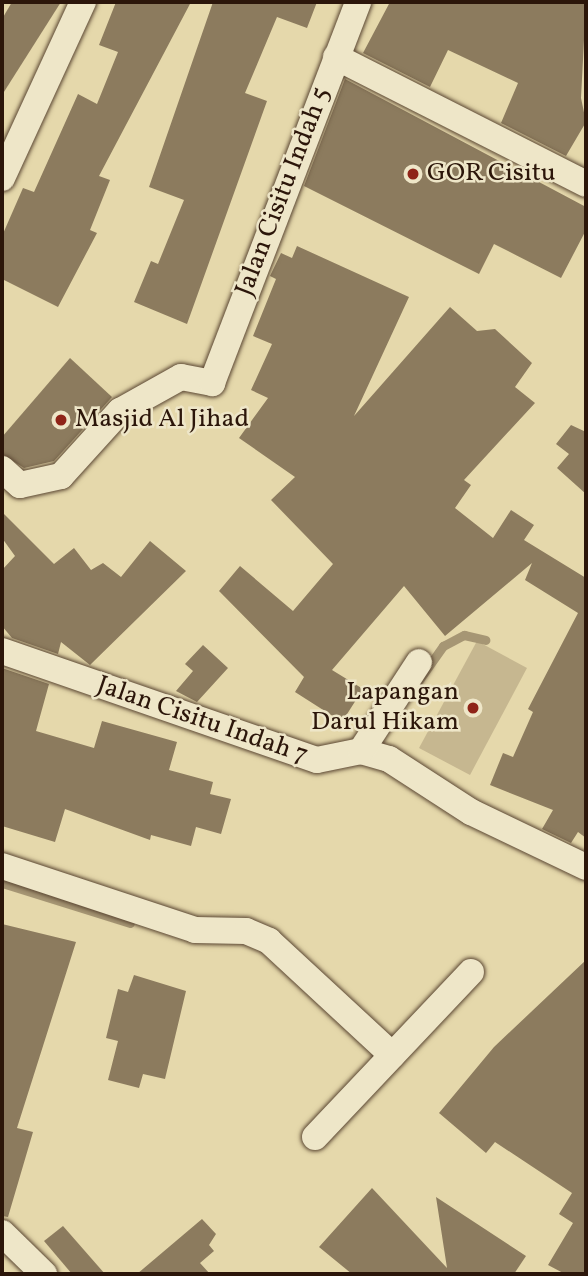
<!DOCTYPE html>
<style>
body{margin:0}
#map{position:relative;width:588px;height:1276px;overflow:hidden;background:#e5d8ab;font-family:Vollkorn,serif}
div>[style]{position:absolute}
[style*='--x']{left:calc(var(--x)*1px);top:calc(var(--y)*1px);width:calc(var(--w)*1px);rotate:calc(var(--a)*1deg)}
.green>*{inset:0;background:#c6b790}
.stream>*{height:9px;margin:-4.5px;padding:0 4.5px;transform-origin:4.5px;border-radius:4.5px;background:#a69674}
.building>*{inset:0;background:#8c7b5e}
.roads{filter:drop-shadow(0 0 2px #5a4632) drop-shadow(0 0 2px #5a4632)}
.street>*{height:26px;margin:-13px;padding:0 13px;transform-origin:13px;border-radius:13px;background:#eee6c8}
.dots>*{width:19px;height:19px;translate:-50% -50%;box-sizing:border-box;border:4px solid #eee6c8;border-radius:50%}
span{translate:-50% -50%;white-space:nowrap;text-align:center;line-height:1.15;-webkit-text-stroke:5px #eee6c8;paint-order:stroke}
.poi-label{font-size:26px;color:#2c160a}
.left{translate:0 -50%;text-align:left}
.right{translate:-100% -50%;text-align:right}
.street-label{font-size:26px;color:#2c160a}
.frame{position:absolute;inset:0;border:4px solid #2c160a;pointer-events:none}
</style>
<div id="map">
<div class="green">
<div style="clip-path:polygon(477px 641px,527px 668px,470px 775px,419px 748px)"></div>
</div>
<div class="stream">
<div style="--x:419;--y:680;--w:42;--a:-54.8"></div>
<div style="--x:443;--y:646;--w:24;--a:-28"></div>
<div style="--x:464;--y:635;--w:22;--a:13"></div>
<div style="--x:2;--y:883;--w:134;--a:17.4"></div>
</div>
<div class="building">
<div style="clip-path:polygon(12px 2px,61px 2px,2px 95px,2px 19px)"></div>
<div style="clip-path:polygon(116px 2px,191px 2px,99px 176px,110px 180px,90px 230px,97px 233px,58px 307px,2px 279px,2px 236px,23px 188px,34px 192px,78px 94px,97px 104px,118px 52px,99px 45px)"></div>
<div style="clip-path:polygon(213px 2px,317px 2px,307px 28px,277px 17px,245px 93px,267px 101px,187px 324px,134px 302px,151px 261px,158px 264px,184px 200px,149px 187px)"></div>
<div style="clip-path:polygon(390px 2px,586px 2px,581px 98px,586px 122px,566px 156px,501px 123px,518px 83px,448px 50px,430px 87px,363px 53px)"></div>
<div style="clip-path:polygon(345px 79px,586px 207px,586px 230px,561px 278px,494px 244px,479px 274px,304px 186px)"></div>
<div style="clip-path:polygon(297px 246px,409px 297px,354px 416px,450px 307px,477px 331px,495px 329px,532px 363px,515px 387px,535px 403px,464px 480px,471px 485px,455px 508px,493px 538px,511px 510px,534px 525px,524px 540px,586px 578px,586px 838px,578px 832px,571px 843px,542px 829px,553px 810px,490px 785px,503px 753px,513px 757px,533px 712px,528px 709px,578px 613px,525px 580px,532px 563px,445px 636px,404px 586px,332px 670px,363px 689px,342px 722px,295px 692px,304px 677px,219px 591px,240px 566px,293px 611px,333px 564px,271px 500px,295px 477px,239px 438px,268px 398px,251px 390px,272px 344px,253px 336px,276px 279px,270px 276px,281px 253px,292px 258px)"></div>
<div style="clip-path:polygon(70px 358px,112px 397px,54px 461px,24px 468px,2px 454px,2px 437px)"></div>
<div style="clip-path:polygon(571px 425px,586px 432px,586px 494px,557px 468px,569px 454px,556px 444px)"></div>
<div style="clip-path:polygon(2px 512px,54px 564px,74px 548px,91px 570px,103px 563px,121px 577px,150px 541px,186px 571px,90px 665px,61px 642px,58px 654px,12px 638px,2px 626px,2px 570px,15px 556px,2px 538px)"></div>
<div style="clip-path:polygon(203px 645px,228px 668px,197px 702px,176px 691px,193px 671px,185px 664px)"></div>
<div style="clip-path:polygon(2px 668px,49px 684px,36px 731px,94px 748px,102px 721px,177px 742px,169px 770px,213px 782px,210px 794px,231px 799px,221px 834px,196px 827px,191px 846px,151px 835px,150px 840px,65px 809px,55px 842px,2px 826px)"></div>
<div style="clip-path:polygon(2px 924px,76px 942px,17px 1128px,33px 1132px,8px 1217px,2px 1216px)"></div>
<div style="clip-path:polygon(586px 960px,586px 1274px,565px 1274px,548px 1265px,573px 1223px,559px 1214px,572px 1193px,495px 1142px,486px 1153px,439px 1113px,494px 1047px)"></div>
<div style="clip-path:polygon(134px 975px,186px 991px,165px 1079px,143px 1074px,139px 1088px,108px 1080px,118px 1041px,106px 1038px,118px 989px,128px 992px)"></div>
<div style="clip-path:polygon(372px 1188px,447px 1268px,436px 1197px,526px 1256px,514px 1274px,352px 1274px,319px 1247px)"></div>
<div style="clip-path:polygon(202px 1219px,216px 1234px,209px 1245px,214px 1251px,200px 1263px,210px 1274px,137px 1274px)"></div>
<div style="clip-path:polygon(63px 1226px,105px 1274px,72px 1274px,44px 1241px)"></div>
</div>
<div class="roads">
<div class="street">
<div style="--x:336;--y:57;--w:280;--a:26.9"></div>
<div style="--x:2;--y:178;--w:194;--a:-65.3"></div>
<div style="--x:2;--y:469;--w:24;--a:42"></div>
<div style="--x:20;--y:485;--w:42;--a:-12.4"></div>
<div style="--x:61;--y:476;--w:88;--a:-47.8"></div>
<div style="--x:120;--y:411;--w:70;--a:-29.1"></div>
<div style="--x:181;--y:377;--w:32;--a:11"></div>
<div style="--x:212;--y:383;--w:408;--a:-69"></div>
<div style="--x:2;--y:651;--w:333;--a:19.1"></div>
<div style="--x:317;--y:760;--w:45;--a:-11.6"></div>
<div style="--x:361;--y:751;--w:29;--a:16"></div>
<div style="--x:389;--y:759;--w:98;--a:32.9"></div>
<div style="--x:471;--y:812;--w:127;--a:25.6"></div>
<div style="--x:361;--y:751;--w:106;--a:-56.9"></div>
<div style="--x:2;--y:866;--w:203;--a:18.3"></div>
<div style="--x:195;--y:930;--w:51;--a:1.1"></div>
<div style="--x:246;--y:931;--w:25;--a:23"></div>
<div style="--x:269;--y:941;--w:168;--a:42.8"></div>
<div style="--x:315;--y:1137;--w:227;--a:-46.6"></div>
<div style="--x:2;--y:1233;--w:59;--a:44.3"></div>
</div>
</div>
<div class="dots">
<div style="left:413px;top:174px;background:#8f2418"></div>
<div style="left:61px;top:420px;background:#8f2418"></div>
<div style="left:473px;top:708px;background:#8f2418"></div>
</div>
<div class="poi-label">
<span class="left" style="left:427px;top:174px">GOR Cisitu</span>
<span class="left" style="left:75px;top:420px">Masjid Al Jihad</span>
<span class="right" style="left:459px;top:708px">Lapangan<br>Darul Hikam</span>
</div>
<div class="street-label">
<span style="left:284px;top:192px;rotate:-69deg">Jalan Cisitu Indah 5</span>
<span style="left:202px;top:721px;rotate:19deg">Jalan Cisitu Indah 7</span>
</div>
<div class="frame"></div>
</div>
